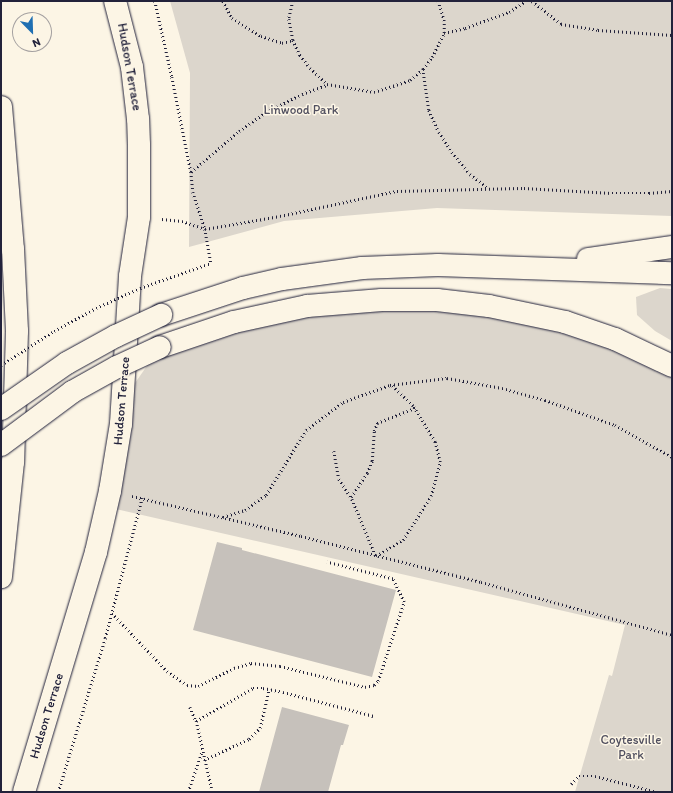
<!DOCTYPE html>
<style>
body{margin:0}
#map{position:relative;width:673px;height:793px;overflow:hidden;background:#fcf5e5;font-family:Itim,sans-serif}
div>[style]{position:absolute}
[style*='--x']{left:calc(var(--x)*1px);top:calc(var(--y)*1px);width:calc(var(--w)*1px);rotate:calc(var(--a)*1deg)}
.green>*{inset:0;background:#dcd6cc}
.building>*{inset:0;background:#c6c1bb}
.path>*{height:2.5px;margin-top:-1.25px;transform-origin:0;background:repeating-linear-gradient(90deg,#22223b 0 1px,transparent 0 4px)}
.roads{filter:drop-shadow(0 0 1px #22223b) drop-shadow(0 0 1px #22223b)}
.primary>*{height:22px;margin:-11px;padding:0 11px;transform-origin:11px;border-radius:11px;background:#fcf5e5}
.motorway>*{height:22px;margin:-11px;padding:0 11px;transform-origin:11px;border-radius:11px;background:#fcf5e5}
.path-bridge>*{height:2.5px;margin-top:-1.25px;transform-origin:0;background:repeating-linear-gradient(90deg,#22223b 0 1px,transparent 0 4px)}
.bridges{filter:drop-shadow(0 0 1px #22223b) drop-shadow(0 0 1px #22223b)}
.motorway-bridge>*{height:22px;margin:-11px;padding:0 11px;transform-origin:11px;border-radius:11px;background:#fcf5e5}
span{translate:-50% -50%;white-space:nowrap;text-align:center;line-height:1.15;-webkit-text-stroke:3px #fcf5e5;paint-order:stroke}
.street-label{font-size:13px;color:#22223b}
.park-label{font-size:13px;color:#504f5f}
.frame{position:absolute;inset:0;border:2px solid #22223b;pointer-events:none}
.north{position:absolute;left:12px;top:12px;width:40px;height:40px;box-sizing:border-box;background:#fcf5e5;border:1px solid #a5a1a1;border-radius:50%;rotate:157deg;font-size:11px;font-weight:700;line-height:16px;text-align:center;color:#22223b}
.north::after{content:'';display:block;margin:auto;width:14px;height:18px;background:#1f6fb2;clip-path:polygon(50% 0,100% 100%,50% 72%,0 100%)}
</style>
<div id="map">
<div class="green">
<div style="clip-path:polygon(170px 1px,672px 1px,672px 216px,437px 208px,284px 221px,189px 247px,190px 73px)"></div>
<div style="clip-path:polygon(660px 288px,672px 289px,672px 341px,655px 331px,637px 315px,636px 297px)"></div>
<div style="clip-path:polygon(462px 303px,672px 366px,672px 792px,575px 792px,609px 675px,612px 676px,625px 625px,107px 507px,124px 399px,160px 347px,234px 322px)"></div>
</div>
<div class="building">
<div style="clip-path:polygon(217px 542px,242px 548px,242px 550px,396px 590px,372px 677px,193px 630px)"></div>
<div style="clip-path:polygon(282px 707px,349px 725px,343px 745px,341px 745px,328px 792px,259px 792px)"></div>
</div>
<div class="path">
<div style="--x:155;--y:1;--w:78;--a:77.4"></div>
<div style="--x:172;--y:77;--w:97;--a:78.7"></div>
<div style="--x:191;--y:172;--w:20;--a:84"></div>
<div style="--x:193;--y:192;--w:39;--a:72"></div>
<div style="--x:205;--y:229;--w:35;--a:80"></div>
<div style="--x:223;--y:1;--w:19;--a:62"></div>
<div style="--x:232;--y:18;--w:34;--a:32"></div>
<div style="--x:261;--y:36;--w:22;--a:18"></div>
<div style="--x:282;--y:43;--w:11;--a:-15"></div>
<div style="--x:293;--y:1;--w:18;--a:103"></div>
<div style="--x:289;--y:19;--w:21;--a:79"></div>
<div style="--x:293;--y:40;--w:17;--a:65"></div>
<div style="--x:300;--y:55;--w:16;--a:52"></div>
<div style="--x:310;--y:68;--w:23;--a:43"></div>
<div style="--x:327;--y:84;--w:48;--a:9.7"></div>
<div style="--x:374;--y:92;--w:38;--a:-18"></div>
<div style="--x:410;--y:80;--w:17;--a:-40"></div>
<div style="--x:423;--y:69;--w:15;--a:-53"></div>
<div style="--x:432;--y:57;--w:27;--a:-63"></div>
<div style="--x:444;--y:33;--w:12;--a:-90"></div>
<div style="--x:444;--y:21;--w:21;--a:-107"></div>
<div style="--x:532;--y:1;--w:37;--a:38"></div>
<div style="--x:561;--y:24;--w:37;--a:9"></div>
<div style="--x:598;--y:30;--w:74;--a:3.9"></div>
<div style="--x:444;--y:33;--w:22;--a:-13"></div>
<div style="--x:465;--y:28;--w:47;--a:-20"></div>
<div style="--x:509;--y:12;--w:20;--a:-33"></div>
<div style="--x:423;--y:69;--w:41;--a:81.7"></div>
<div style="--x:429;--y:110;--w:24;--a:66"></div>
<div style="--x:439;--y:132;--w:24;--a:57"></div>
<div style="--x:452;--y:152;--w:28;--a:51"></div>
<div style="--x:470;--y:174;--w:23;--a:38"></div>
<div style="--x:191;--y:172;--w:63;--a:-40.5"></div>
<div style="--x:239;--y:131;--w:33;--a:-35"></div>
<div style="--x:266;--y:112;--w:40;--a:-26.6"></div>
<div style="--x:302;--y:94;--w:27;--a:-20"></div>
<div style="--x:162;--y:219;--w:20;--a:6"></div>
<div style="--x:182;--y:221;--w:24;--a:19"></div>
<div style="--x:205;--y:229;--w:76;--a:-9.8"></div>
<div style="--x:280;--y:216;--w:120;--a:-12.1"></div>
<div style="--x:397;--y:191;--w:127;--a:-1.4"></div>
<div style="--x:524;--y:188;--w:88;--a:3.3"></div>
<div style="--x:612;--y:193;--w:37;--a:0"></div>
<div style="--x:649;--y:193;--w:23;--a:-5"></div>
<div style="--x:334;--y:451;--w:28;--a:80"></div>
<div style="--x:339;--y:479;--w:24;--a:57"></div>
<div style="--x:352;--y:499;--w:62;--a:67.2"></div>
<div style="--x:376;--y:556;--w:31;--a:-31"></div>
<div style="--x:403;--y:540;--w:52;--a:-57.5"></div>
<div style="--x:431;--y:496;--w:35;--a:-75"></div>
<div style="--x:440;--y:462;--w:21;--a:-104"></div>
<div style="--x:435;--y:442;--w:42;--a:-121.4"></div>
<div style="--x:413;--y:406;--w:30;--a:-136"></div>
<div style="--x:132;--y:496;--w:174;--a:13.3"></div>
<div style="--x:301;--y:536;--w:186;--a:14.3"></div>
<div style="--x:481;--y:582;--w:198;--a:15.5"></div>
<div style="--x:351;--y:497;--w:29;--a:-56"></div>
<div style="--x:367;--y:473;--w:13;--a:-67"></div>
<div style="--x:372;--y:461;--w:30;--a:-86"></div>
<div style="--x:374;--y:431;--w:9;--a:-69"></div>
<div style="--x:377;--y:423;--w:41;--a:-21.5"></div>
<div style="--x:223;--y:517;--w:23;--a:-18"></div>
<div style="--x:245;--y:510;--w:26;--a:-36"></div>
<div style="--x:266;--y:495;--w:76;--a:-58.4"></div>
<div style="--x:306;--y:430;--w:46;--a:-37.1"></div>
<div style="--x:343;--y:402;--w:50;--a:-19.9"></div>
<div style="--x:390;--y:385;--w:57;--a:-7"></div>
<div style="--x:447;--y:378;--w:56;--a:10.3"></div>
<div style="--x:502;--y:388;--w:45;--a:15.6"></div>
<div style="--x:545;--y:400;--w:74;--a:19.7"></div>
<div style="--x:615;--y:425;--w:65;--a:29.3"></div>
<div style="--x:112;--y:613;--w:80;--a:46.5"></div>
<div style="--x:167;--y:671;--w:24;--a:35"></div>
<div style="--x:187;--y:685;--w:11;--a:5"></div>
<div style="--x:198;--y:686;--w:40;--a:-26.6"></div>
<div style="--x:234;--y:668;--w:18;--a:-16"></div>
<div style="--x:251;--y:663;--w:29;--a:6"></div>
<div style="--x:280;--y:666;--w:88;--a:13.9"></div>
<div style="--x:365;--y:687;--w:9;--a:-13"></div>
<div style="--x:374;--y:685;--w:6;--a:-45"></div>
<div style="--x:378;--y:681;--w:83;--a:-71.8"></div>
<div style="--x:404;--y:602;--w:25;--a:-116"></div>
<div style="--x:393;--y:579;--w:68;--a:-165.6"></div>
<div style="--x:190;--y:707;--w:15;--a:67"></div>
<div style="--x:204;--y:760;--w:50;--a:-25"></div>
<div style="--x:249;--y:739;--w:16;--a:-45"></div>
<div style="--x:260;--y:728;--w:40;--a:-77"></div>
<div style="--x:571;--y:784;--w:11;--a:-45"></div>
<div style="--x:579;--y:776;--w:16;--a:0"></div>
<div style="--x:595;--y:776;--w:64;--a:14.5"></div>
<div style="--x:58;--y:792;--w:161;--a:-73"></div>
<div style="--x:105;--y:638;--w:145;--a:-75.2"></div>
<div style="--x:188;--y:792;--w:43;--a:-71.1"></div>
<div style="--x:212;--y:792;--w:73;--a:-102.7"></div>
<div style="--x:196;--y:721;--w:66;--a:-30.1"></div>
<div style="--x:253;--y:688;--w:10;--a:0"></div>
<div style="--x:263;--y:688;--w:20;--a:11"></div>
<div style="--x:283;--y:692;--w:94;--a:14.8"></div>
</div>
<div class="roads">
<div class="primary">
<div style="--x:24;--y:792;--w:251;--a:-73.3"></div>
<div style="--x:96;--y:552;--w:63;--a:-77.1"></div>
<div style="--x:110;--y:491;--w:68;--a:-80.7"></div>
<div style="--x:121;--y:424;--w:148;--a:-86.5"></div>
<div style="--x:130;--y:276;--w:60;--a:-81.3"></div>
<div style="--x:139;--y:217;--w:72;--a:-90"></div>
<div style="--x:139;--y:145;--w:26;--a:-92"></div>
<div style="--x:138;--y:119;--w:52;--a:-96.6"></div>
<div style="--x:132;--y:67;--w:68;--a:-104.4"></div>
</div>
<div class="motorway">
<div style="--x:1;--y:107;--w:143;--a:85.2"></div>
<div style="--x:13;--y:249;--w:82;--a:87.2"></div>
<div style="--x:17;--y:331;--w:131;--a:91.7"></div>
<div style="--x:13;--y:462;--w:116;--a:96"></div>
<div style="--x:588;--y:259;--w:85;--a:-8.1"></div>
<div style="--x:161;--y:315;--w:86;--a:-18.2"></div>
<div style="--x:243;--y:288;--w:40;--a:-13"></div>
<div style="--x:282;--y:279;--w:81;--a:-7.8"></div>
<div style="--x:362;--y:268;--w:76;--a:-2.3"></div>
<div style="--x:438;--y:265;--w:234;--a:2"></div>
<div style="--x:160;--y:347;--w:78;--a:-18.7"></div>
<div style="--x:234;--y:322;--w:75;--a:-12.4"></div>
<div style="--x:307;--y:306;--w:75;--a:-4.6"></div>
<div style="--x:382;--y:300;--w:55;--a:0"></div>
<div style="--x:437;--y:300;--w:52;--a:6.6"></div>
<div style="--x:489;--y:306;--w:78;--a:11.9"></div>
<div style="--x:565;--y:322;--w:53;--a:18.8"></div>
<div style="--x:615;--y:339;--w:63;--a:25.3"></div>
</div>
</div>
<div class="path-bridge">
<div style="--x:1;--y:365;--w:63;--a:-32.7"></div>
<div style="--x:54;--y:331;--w:48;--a:-28.7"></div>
<div style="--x:96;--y:308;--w:48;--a:-24.4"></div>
<div style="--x:140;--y:288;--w:75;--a:-19.4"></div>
</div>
<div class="bridges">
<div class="motorway-bridge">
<div style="--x:1;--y:409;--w:80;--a:-34.9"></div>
<div style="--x:67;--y:363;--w:56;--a:-28.9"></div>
<div style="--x:116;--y:336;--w:50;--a:-25"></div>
<div style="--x:1;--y:445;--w:89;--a:-36.7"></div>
<div style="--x:72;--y:392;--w:51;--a:-29.1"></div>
<div style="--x:117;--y:367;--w:47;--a:-24.9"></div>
</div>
</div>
<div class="street-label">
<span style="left:129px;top:67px;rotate:80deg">Hudson Terrace</span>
<span style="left:122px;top:401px;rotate:-85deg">Hudson Terrace</span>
<span style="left:47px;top:716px;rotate:-73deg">Hudson Terrace</span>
</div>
<div class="park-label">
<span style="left:301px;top:110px">Linwood Park</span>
<span style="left:631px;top:748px">Coytesville<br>Park</span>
</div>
<div class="frame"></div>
<div class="north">N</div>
</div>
